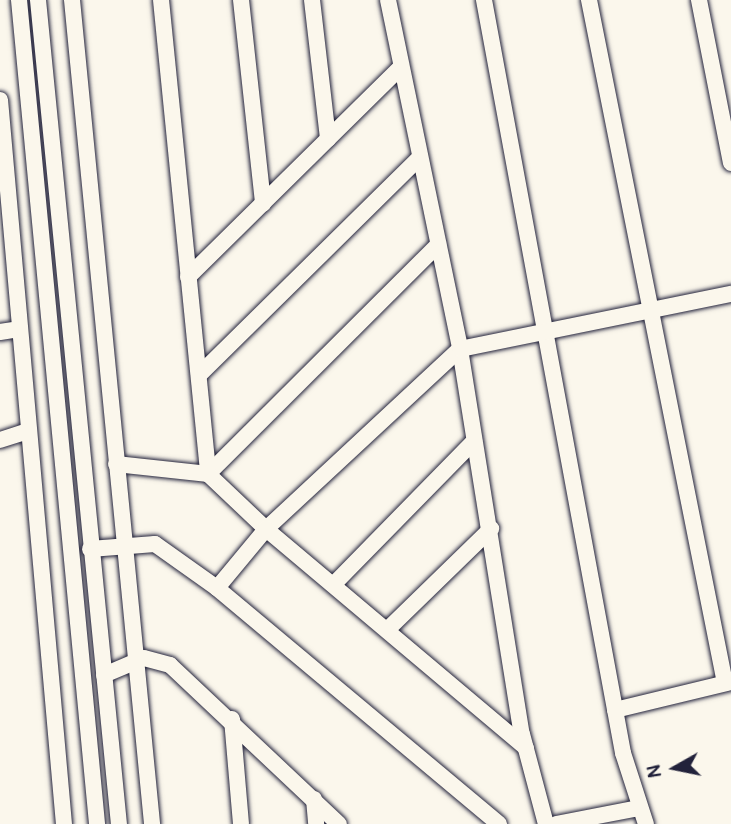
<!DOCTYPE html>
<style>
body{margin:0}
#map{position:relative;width:731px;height:824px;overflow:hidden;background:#fbf7ec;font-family:Pangolin,sans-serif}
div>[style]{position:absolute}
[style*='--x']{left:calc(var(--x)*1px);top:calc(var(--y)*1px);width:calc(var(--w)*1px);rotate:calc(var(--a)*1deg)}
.roads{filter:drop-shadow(0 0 2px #22223b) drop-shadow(0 0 2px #22223b)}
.minor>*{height:16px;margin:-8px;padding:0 8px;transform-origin:8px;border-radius:8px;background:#fbf7ec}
span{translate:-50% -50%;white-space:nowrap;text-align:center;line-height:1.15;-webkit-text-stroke:5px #fbf7ec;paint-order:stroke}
.north{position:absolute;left:640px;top:733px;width:70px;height:70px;-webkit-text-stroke:5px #fbf7ec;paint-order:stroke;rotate:261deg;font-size:19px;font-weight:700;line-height:28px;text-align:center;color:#22223b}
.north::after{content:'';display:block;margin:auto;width:24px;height:32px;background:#22223b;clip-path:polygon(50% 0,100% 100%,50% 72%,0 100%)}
</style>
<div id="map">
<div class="roads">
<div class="minor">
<div style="--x:19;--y:0;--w:828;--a:84.59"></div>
<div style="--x:38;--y:0;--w:828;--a:84.39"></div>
<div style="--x:72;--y:0;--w:828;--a:84.45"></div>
<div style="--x:161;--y:0;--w:476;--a:84.3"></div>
<div style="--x:208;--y:474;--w:325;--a:-44.9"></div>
<div style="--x:241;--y:0;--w:205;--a:83.8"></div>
<div style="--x:312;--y:0;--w:140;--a:83.4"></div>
<div style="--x:388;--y:0;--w:356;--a:78.3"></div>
<div style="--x:460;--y:349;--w:390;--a:80.9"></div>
<div style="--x:522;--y:734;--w:93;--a:75.1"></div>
<div style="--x:484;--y:0;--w:766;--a:79.54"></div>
<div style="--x:623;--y:753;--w:75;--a:72.1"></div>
<div style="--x:589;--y:0;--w:696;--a:78.74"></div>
<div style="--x:699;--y:0;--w:166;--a:78.9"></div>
<div style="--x:0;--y:100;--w:727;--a:84.95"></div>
<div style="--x:188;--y:277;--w:299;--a:-44.6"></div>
<div style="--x:0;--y:332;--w:19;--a:-9"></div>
<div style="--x:199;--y:375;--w:310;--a:-44.6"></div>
<div style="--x:0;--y:440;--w:29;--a:-18"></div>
<div style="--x:116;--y:464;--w:93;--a:6.2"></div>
<div style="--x:208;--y:474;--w:80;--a:43.5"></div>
<div style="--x:266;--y:529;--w:265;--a:-42.9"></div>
<div style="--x:460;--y:349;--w:277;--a:-11.5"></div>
<div style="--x:90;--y:549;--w:65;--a:-4.4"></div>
<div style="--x:155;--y:544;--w:76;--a:35.4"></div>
<div style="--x:335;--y:583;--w:199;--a:-45.6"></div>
<div style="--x:388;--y:629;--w:144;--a:-44.2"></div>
<div style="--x:104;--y:675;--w:43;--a:-23"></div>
<div style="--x:144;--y:658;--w:27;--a:15"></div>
<div style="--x:170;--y:665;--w:232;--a:43.3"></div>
<div style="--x:615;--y:710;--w:119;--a:-13.6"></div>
<div style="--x:232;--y:719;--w:105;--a:85.1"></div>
<div style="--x:314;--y:799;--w:25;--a:85"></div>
<div style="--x:499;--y:824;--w:368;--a:-140.1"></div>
<div style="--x:217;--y:588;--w:77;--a:-50.3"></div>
<div style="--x:266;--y:529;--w:340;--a:40.1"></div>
<div style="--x:556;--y:824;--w:85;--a:-10.9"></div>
</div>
</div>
<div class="north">N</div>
</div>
